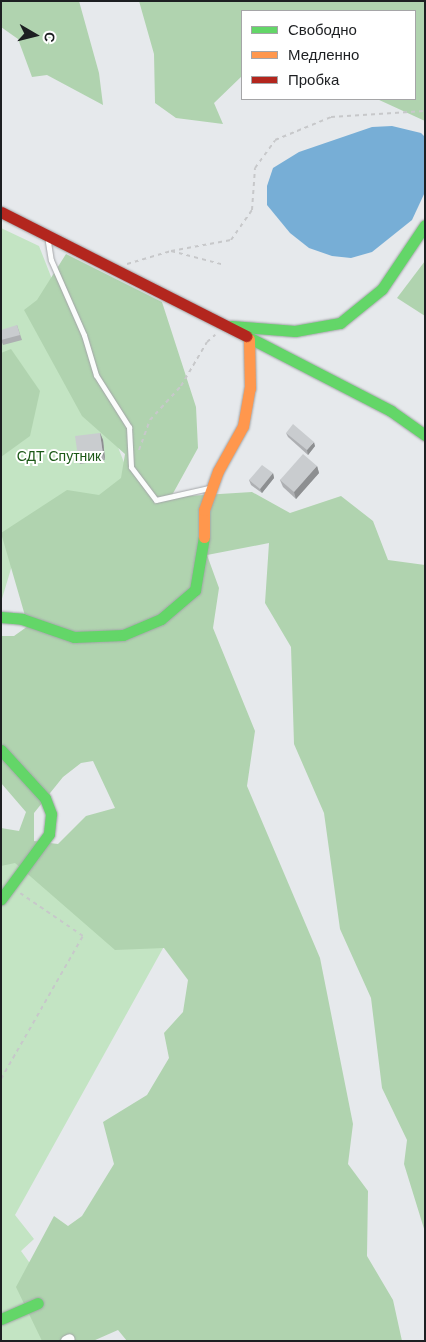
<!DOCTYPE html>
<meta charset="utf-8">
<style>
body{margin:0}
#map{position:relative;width:426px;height:1342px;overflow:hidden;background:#e6e9ec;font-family:Arial,sans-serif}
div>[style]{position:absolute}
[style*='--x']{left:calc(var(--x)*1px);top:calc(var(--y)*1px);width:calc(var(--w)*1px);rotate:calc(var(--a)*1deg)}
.green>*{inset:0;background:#c3e4c3}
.forest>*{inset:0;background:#b0d3af}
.water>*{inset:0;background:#77aed6}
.path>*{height:2px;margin-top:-1px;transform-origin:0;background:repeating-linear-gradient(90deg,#c7c8ca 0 4px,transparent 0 8px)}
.roads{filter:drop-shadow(0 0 1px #a3a5a8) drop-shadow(0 0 1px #a3a5a8)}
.lane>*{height:5px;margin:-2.5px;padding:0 2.5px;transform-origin:2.5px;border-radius:2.5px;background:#fbfcfc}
.street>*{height:10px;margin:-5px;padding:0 5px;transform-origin:5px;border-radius:5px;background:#fbfcfc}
.fast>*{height:11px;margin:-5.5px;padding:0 5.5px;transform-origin:5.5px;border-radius:5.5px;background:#63d668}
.slow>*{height:11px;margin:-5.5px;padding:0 5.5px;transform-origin:5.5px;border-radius:5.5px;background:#ff974d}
.jam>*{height:11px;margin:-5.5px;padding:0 5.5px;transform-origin:5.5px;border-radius:5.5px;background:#b3261e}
.wall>*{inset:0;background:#adafb2}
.shaded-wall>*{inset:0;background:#8d8f91}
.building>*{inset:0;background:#c9cccf}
span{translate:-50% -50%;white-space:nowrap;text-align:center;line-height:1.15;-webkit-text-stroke:4px #fff;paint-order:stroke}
.park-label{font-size:14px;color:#1b5816}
.frame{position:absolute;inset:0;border:2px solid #1d1f22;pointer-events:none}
.legend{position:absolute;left:241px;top:10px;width:175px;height:90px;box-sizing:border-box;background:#fff;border:1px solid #a5a5a7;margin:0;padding:6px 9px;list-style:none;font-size:15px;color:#1d1f22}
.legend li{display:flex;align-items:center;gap:10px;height:25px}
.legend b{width:25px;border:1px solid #a5a5a7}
.north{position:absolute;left:10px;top:10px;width:50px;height:50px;-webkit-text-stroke:4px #fff;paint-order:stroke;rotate:98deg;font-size:14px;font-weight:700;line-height:20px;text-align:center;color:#1d1f22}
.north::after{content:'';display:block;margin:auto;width:18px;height:22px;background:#1d1f22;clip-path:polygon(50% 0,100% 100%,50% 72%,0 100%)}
</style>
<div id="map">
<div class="green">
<div style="clip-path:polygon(1px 228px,39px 246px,136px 493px,22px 532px,1px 602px)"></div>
<div style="clip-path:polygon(1px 839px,172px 932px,15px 1215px,34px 1239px,21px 1251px,86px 1341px,1px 1341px)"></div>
</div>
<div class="forest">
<div style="clip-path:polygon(1px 1px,79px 1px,99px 73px,103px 105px,47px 75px,32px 77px,18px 39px,1px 27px)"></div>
<div style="clip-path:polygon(139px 1px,425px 1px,425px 121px,377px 99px,415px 99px,415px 11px,242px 11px,242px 76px,214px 103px,223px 124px,176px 118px,155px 103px,154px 54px)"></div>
<div style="clip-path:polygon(evenodd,66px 254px,162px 302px,196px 407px,198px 448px,171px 497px,252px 492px,290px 513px,341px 496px,373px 521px,388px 560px,425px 565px,425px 1232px,404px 1164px,407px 1140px,382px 1088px,371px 998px,340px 929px,324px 813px,294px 744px,291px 647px,265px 603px,269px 543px,207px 555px,219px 588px,213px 628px,255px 731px,247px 786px,320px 958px,353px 1124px,348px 1164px,368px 1191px,367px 1256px,393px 1300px,402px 1341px,127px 1341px,118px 1330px,93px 1341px,42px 1341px,16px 1287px,54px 1216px,68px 1226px,82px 1216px,114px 1164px,103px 1122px,147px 1095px,169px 1058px,164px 1033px,183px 1012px,188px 980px,164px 948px,115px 950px,15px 863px,1px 866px,1px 828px,19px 831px,26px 812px,1px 783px,1px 636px,14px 636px,28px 626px,1px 533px,67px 490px,99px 495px,121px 478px,125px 454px,82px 416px,24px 310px,37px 300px,66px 254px,93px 761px,115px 808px,86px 816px,58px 844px,34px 841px,34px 813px,63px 777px,81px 763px,93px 761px)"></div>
<div style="clip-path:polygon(425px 261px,425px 316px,397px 298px)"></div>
<div style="clip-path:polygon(11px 349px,40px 391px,30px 436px,1px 457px,1px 353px)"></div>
</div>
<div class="water">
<div style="clip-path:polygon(392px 126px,421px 133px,425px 137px,425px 192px,412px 220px,372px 252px,351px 258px,332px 256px,309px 248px,290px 233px,267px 205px,267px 186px,273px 168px,299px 152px,372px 127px)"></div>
</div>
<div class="path">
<div style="--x:171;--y:251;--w:61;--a:-10.4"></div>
<div style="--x:231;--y:240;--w:37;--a:-55"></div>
<div style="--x:252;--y:210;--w:42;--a:-85.9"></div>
<div style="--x:255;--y:168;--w:34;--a:-54"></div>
<div style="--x:275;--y:140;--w:61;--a:-22.3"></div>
<div style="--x:331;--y:117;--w:94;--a:-3.7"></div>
<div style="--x:127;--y:264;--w:46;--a:-16.5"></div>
<div style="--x:171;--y:251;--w:52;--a:14.6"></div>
<div style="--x:139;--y:450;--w:32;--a:-70"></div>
<div style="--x:150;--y:420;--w:46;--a:-47.6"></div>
<div style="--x:181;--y:386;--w:51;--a:-59.4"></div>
<div style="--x:207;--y:342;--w:11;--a:-41"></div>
<div style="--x:1;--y:1079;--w:165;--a:-60.2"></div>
<div style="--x:83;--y:936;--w:76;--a:-145.7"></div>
</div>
<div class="roads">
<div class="lane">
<div style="--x:48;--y:242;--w:18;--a:81"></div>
<div style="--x:51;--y:260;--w:82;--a:66.3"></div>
<div style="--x:84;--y:335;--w:42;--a:73.3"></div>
<div style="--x:96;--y:375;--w:62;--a:57.6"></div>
<div style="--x:129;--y:427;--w:40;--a:87.1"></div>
<div style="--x:131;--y:467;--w:41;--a:52.9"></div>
<div style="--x:156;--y:500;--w:54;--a:-12.8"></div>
</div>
<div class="street">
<div style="--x:66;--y:1341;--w:4;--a:-27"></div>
</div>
<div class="fast">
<div style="--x:231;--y:326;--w:64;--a:4.5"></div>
<div style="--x:295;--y:331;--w:46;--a:-10.1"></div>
<div style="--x:340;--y:323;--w:54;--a:-39"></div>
<div style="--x:382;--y:289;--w:77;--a:-56.1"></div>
<div style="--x:246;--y:336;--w:163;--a:27.3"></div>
<div style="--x:391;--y:411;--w:42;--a:35.2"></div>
<div style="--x:1;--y:617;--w:21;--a:5"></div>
<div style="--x:22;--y:619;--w:55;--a:19.1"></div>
<div style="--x:74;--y:637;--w:49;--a:-2.3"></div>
<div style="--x:123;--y:635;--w:41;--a:-22.8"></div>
<div style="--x:161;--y:619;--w:45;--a:-40.5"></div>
<div style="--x:195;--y:590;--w:54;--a:-80.4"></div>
<div style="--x:1;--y:750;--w:65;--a:47.5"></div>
<div style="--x:45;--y:798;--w:17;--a:69"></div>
<div style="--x:51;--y:814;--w:20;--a:96"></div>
<div style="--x:49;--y:834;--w:81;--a:126.4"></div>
<div style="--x:1;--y:1319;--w:40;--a:-23.4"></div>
</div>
<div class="slow">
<div style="--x:204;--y:537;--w:27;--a:-90"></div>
<div style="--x:204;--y:510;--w:41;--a:-70.3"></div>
<div style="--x:218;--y:471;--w:51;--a:-60.9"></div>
<div style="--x:243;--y:426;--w:39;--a:-80"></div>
<div style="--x:250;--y:388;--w:49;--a:-91.2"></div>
</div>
<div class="jam">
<div style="--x:1;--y:212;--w:275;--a:26.8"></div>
</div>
</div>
<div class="wall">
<div style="clip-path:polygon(17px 325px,22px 340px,3px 345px,1px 340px)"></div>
<div style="clip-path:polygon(100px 433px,103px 440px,105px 460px,80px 464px,78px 457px)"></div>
<div style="clip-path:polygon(286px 433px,315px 446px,308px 455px,288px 437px)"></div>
<div style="clip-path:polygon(317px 466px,319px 473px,296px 499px,283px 487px,280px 480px)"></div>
<div style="clip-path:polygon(273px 473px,274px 478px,262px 493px,251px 485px,249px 480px)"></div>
</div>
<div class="shaded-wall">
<div style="clip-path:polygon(100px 433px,103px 440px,105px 460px,103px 454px)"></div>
<div style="clip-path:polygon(314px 442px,315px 446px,308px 455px,307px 450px)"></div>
<div style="clip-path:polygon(317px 466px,319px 473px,296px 499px,294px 492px)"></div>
<div style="clip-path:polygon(273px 473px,274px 478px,262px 493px,260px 489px)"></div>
</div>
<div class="building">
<div style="clip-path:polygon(17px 325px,20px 335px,1px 340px,1px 330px)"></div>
<div style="clip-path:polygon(293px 424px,314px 442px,307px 450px,286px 433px)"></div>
<div style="clip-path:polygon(100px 433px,103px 454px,78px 457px,75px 436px)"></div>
<div style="clip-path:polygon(303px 454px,317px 466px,294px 492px,280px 480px)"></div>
<div style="clip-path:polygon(262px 465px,273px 473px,260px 489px,249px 480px)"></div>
</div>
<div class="park-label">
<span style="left:59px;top:456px">СДТ Спутник</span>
</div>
<div class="frame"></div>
<ul class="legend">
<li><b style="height:6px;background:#63d668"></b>Свободно</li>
<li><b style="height:6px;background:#ff974d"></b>Медленно</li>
<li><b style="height:6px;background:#b3261e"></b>Пробка</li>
</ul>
<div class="north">С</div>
</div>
